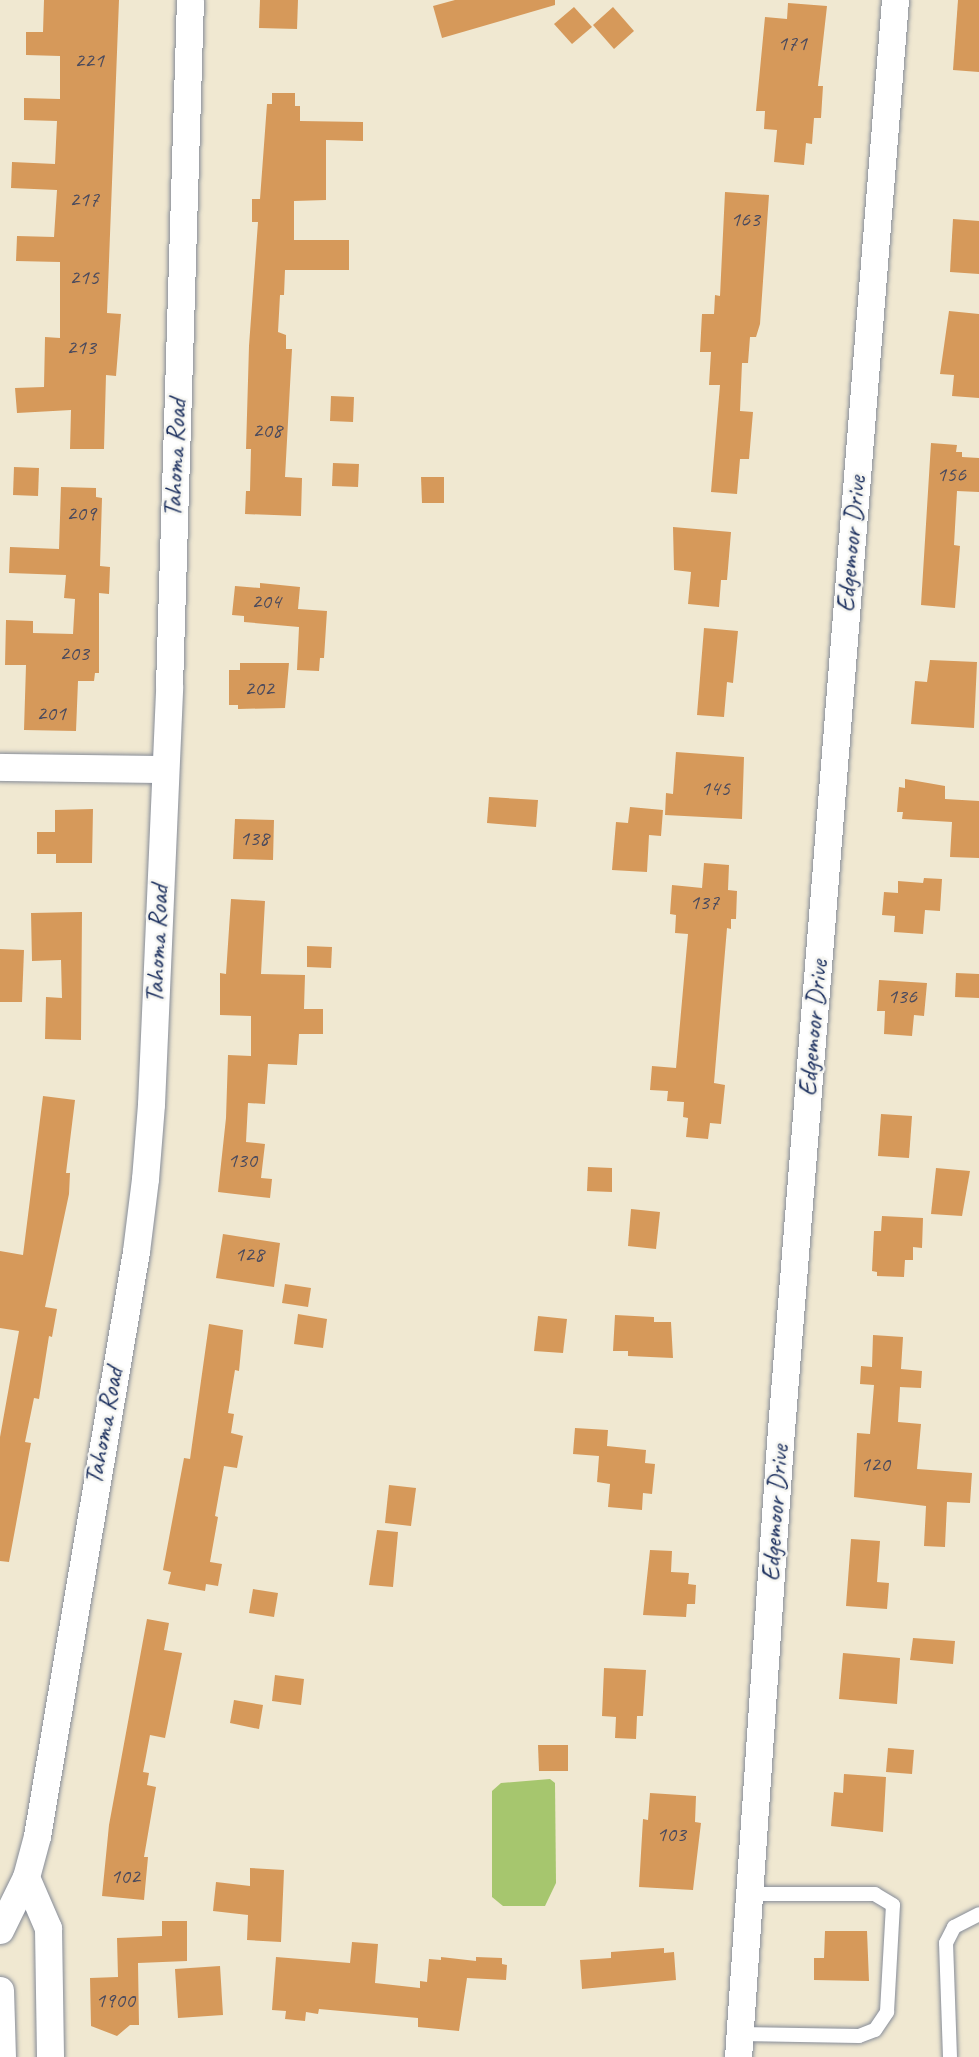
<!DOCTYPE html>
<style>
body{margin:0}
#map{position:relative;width:979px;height:2057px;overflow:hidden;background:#f0e8d1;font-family:Caveat,sans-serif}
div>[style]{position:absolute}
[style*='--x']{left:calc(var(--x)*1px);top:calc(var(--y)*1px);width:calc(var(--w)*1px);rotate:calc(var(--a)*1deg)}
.green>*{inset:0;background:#a6c66e}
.building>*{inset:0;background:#d6995a}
.roads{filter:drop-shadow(0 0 2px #868c98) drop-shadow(0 0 2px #868c98)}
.lane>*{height:14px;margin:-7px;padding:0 7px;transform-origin:7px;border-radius:7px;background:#fff}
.street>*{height:27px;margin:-13.5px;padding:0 13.5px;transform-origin:13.5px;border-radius:13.5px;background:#fff}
span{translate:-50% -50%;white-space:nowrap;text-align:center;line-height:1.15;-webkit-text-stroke:5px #f6f6f2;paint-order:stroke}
.number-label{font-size:22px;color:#4a4a5d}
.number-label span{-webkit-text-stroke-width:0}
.street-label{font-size:26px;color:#1b2f5e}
</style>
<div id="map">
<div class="green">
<div style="clip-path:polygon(550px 1779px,555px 1783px,556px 1883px,545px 1906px,503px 1906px,492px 1897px,492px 1791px,501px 1783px)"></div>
</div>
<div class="building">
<div style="clip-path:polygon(44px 0,119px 0,107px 313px,121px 314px,116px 376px,106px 375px,104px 449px,70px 449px,71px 410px,17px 413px,15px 388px,44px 387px,45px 337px,60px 338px,60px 262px,16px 261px,17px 236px,54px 237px,57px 190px,11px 188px,12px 162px,55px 164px,57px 121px,24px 120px,24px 98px,60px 99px,60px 56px,26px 55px,26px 32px,43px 32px)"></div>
<div style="clip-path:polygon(260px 0,298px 0,297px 29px,259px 28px)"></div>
<div style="clip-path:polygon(455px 0,555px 0,555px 5px,442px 38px,433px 6px)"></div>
<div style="clip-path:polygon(958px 0,979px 0,979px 72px,953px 70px)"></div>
<div style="clip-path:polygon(788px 3px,827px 6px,818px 86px,823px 86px,821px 118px,814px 118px,812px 144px,806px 143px,804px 165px,774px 162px,777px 130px,764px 129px,765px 111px,756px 111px,765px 17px,787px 19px)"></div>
<div style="clip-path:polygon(574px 7px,592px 27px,572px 44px,554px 24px)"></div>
<div style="clip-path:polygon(613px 7px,634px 31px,614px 49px,593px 25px)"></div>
<div style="clip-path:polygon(272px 93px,295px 93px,295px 106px,300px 106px,300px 121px,363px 122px,363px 141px,326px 140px,326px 200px,294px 201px,294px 240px,349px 240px,349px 270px,285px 270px,284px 295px,280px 295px,278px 332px,286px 335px,286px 349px,292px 349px,285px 477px,302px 478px,301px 516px,245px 514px,246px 491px,250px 491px,251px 449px,246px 449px,249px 346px,258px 222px,252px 222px,252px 199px,260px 199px,267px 104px,272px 104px)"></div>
<div style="clip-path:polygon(725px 192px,769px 195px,760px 324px,756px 337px,750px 337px,748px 363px,742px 363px,740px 411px,753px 412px,749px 459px,740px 459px,737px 494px,711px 492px,720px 385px,709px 385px,711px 352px,700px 352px,702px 314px,714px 314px,715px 295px,720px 296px)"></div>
<div style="clip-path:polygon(953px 219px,979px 221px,979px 274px,950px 272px)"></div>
<div style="clip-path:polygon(949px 311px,979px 314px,979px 398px,952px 396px,954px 375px,940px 374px)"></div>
<div style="clip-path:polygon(331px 396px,354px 397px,353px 422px,330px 421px)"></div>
<div style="clip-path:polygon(931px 443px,957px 445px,956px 452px,962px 452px,962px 457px,979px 458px,979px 492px,957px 491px,954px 545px,960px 546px,955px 608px,921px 605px)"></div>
<div style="clip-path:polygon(333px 463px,359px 464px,358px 487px,332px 486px)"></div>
<div style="clip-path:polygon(14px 467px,39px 468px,38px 496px,13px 495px)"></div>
<div style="clip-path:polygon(421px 477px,444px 477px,444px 503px,422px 503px)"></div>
<div style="clip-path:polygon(61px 487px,96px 488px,96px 497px,102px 498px,100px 566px,110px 567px,109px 594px,99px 593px,99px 673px,95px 673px,94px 681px,78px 681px,76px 731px,24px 730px,26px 665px,5px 665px,6px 620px,33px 621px,33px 633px,73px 634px,75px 599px,64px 598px,66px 575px,9px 573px,10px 547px,59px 549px)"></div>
<div style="clip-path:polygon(673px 527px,731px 532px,727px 580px,721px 580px,719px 607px,688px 604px,691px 572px,674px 570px)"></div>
<div style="clip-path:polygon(260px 583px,300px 587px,298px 609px,327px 611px,324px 658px,320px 658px,319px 671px,297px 670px,299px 627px,244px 622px,244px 616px,232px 615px,235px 586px,260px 588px)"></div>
<div style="clip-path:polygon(704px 628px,738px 631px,733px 683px,727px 682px,724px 717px,697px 715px)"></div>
<div style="clip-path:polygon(930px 660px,977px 662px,974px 728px,911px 724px,915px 681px,927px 682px)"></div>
<div style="clip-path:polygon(240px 663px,289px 663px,285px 708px,238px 709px,238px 705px,229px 705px,229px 670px,240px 670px)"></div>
<div style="clip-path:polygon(676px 752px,744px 757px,742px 819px,665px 815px,666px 793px,673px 794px)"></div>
<div style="clip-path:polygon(905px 779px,945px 786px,945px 799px,979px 801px,979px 858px,950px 857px,952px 822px,902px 819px,903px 812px,897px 812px,899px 787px,905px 788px)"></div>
<div style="clip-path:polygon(489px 797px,538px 800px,536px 827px,487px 823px)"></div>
<div style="clip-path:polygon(630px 807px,663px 810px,661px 836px,649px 835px,647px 872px,612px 870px,616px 822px,628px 823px)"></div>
<div style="clip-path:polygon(93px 809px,92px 863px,56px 863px,56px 854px,37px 854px,37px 832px,55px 832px,55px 810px)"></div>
<div style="clip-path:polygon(235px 819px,274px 820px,273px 860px,233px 859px)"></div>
<div style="clip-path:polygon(704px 863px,729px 865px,728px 890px,737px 891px,736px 919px,731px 919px,731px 929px,727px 928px,714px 1083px,725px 1085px,721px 1124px,710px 1123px,708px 1139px,686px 1137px,688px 1118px,683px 1117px,684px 1102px,667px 1101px,668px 1091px,650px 1090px,652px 1066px,676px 1068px,688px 934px,675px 933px,676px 915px,670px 914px,672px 885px,702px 888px)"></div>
<div style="clip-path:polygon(924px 878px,942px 879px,940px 911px,925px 910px,923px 934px,894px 932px,895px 916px,882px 915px,884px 892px,898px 893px,898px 881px,923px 883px)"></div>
<div style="clip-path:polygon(231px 899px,265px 901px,261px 974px,305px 975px,304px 1009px,323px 1009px,323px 1034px,299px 1034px,297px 1065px,268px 1064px,265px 1104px,248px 1103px,246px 1142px,265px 1144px,261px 1178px,272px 1179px,270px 1198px,218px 1192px,226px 1118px,228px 1055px,251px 1056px,251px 1016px,220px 1015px,220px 973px,226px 974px)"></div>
<div style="clip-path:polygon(82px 912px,81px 1040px,45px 1039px,46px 997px,62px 998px,61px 960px,32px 961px,31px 913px)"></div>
<div style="clip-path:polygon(307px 946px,332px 947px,331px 968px,307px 967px)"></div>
<div style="clip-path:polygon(0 949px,24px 950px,22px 1002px,0 1002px)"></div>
<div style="clip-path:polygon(956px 973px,979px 974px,979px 998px,955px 997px)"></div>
<div style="clip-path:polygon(879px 980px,927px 983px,924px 1016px,914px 1015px,912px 1036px,884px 1034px,885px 1011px,877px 1011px)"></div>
<div style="clip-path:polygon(43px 1096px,75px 1100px,66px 1173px,70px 1173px,69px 1194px,45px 1307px,57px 1309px,52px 1337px,49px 1336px,39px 1399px,34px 1398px,25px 1442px,31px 1443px,9px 1562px,0 1561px,0 1437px,19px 1331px,0 1328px,0 1251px,23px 1255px)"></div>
<div style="clip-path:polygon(881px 1114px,912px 1116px,909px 1158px,878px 1156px)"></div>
<div style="clip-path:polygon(588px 1167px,612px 1168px,612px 1192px,587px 1191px)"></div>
<div style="clip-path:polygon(936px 1168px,970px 1171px,962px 1216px,931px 1214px)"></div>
<div style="clip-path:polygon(631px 1209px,660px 1212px,656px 1249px,628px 1246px)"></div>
<div style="clip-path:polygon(882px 1216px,923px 1218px,922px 1248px,913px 1247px,913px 1260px,905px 1260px,904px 1277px,877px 1276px,877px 1272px,872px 1271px,874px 1231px,881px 1231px)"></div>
<div style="clip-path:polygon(223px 1234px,280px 1243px,274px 1287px,216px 1278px)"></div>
<div style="clip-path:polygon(285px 1284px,311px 1288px,308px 1307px,282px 1303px)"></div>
<div style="clip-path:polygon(298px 1314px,327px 1319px,323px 1348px,294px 1344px)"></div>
<div style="clip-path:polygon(615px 1315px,654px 1317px,654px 1322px,671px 1322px,673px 1358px,628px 1356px,628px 1351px,613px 1351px)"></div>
<div style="clip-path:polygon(538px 1316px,567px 1319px,563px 1353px,534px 1351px)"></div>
<div style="clip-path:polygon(209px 1324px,243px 1330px,239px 1371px,235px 1370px,228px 1413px,234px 1414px,231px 1433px,243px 1436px,237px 1468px,224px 1466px,215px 1516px,218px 1517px,210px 1562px,222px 1564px,218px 1586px,206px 1584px,205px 1591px,168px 1584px,171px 1572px,163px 1570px,184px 1458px,190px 1459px)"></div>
<div style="clip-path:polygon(873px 1335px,903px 1337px,901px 1369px,922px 1371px,921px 1388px,900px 1387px,898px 1422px,921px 1424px,917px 1469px,972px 1473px,970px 1503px,947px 1502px,945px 1547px,924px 1546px,926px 1506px,854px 1497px,857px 1433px,870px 1434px,874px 1385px,860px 1384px,861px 1366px,872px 1367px)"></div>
<div style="clip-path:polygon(575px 1428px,608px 1430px,607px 1446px,646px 1450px,645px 1463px,655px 1464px,652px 1494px,643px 1493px,642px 1510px,608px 1507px,610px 1484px,597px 1482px,599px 1456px,573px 1454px)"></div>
<div style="clip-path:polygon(389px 1485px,416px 1488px,411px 1526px,385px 1523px)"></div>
<div style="clip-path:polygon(377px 1530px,398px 1532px,393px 1587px,369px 1585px)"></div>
<div style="clip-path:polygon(851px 1539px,880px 1541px,877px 1582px,889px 1583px,887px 1609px,846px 1606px)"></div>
<div style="clip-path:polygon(650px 1550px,672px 1551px,671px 1572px,689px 1573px,688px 1584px,696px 1585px,695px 1604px,687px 1604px,686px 1617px,643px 1615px)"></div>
<div style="clip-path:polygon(253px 1589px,278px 1593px,274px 1617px,249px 1613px)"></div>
<div style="clip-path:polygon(147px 1619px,169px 1623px,164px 1650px,182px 1653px,165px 1738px,150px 1735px,143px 1772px,149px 1773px,147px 1785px,156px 1787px,144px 1857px,148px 1857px,144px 1900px,102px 1896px,109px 1825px)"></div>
<div style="clip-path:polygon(913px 1638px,955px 1641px,953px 1664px,910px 1660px)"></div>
<div style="clip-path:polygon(843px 1653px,900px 1658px,897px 1704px,839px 1699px)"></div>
<div style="clip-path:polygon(604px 1668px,646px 1670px,643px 1716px,637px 1716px,636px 1739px,615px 1738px,616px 1717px,602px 1716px)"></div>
<div style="clip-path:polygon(275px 1675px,304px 1679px,301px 1705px,272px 1701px)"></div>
<div style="clip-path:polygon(234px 1700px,263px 1705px,259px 1729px,230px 1723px)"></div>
<div style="clip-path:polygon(538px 1745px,568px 1745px,568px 1771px,539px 1771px)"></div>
<div style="clip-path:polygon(888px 1748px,914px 1750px,912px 1774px,886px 1772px)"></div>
<div style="clip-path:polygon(844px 1774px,886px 1777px,883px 1832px,831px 1826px,834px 1792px,843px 1793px)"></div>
<div style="clip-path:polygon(650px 1793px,696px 1796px,695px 1822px,701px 1823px,693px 1890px,639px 1887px,643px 1819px,648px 1820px)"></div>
<div style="clip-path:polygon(250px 1868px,284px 1870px,281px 1942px,247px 1940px,248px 1915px,213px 1911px,216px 1882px,250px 1886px)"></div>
<div style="clip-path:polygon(162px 1921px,187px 1921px,187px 1961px,138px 1963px,139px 2025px,130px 2025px,117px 2036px,91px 2026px,90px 1978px,118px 1977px,117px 1938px,162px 1936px)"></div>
<div style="clip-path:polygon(825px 1931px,867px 1931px,869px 1981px,814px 1980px,814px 1958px,824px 1958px)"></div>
<div style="clip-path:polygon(352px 1942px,378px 1944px,375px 1983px,420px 1988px,420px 1981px,427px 1982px,429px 1959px,441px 1960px,441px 1957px,476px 1961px,476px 1957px,502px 1958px,502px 1964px,507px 1965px,506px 1980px,467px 1978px,459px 2031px,418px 2027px,418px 2018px,319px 2009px,318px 2014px,306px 2012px,305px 2021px,285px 2019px,286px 2011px,272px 2010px,276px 1957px,350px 1963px)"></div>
<div style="clip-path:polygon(664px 1948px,664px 1953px,674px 1952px,676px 1980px,582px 1989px,580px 1960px,611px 1958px,611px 1952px)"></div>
<div style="clip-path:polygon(220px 1966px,223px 2015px,178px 2018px,175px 1969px)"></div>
</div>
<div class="roads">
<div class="lane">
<div style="--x:740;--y:2034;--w:119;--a:1"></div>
<div style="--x:859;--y:2036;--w:17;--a:-21"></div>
<div style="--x:875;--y:2030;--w:22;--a:-56"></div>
<div style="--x:887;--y:2012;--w:107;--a:-86.8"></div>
<div style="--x:893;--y:1905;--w:21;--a:-149"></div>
<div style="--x:875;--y:1894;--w:125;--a:180"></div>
<div style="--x:950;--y:2057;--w:114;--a:-92"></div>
<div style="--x:946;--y:1943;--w:18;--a:-63"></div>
<div style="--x:954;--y:1927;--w:28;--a:-27"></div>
</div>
<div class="street">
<div style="--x:0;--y:767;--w:164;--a:0.7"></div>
<div style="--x:26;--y:1877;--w:56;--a:66.7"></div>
<div style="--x:48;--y:1928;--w:129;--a:89.1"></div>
<div style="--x:0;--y:1930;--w:59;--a:-63.9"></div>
<div style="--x:26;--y:1877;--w:42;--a:-75"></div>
<div style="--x:37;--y:1836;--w:593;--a:-80.39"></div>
<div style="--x:136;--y:1251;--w:73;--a:-82.9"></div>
<div style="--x:145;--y:1179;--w:75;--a:-85.4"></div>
<div style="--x:151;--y:1104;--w:418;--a:-87.5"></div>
<div style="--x:169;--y:686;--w:686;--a:-88.25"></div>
<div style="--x:0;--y:1990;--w:67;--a:88.3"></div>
<div style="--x:738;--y:2057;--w:616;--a:-86.09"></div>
<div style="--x:780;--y:1442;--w:1447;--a:-85.44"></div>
</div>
</div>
<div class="number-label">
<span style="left:792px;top:44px">171</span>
<span style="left:89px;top:61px">221</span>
<span style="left:84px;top:200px">217</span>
<span style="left:745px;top:220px">163</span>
<span style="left:84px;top:278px">215</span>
<span style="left:81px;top:348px">213</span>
<span style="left:267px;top:431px">208</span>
<span style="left:951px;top:475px">156</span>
<span style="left:81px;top:514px">209</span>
<span style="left:266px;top:602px">204</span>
<span style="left:74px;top:654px">203</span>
<span style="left:259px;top:689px">202</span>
<span style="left:51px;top:714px">201</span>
<span style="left:715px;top:789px">145</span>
<span style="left:254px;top:839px">138</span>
<span style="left:704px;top:903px">137</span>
<span style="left:902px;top:997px">136</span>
<span style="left:242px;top:1161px">130</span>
<span style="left:249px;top:1255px">128</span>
<span style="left:875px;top:1465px">120</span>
<span style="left:671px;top:1835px">103</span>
<span style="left:125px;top:1877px">102</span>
<span style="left:115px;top:2001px">1900</span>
</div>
<div class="street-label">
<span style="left:175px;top:458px;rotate:-88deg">Tahoma Road</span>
<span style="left:851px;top:544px;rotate:-85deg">Edgemoor Drive</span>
<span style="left:157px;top:944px;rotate:-88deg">Tahoma Road</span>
<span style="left:813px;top:1028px;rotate:-85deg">Edgemoor Drive</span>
<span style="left:104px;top:1426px;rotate:-80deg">Tahoma Road</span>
<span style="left:775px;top:1513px;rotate:-86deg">Edgemoor Drive</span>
</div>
</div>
